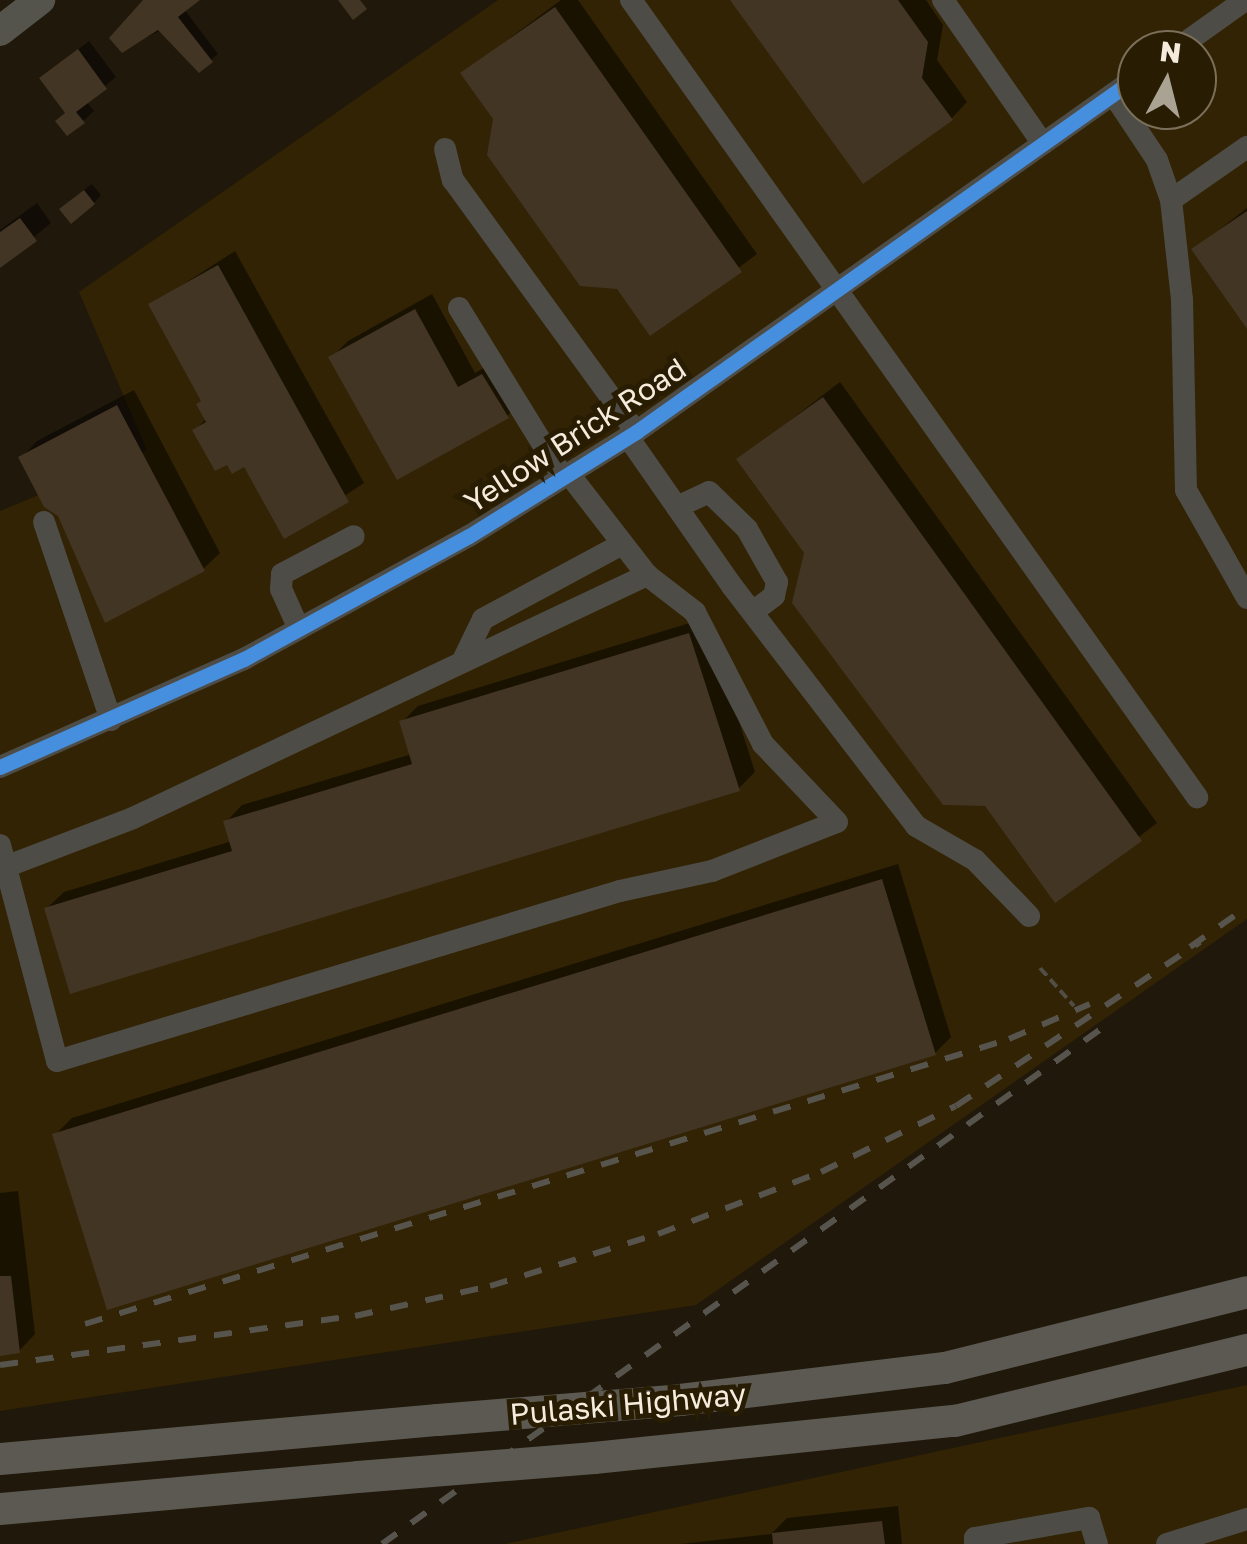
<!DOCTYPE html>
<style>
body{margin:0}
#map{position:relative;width:1247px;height:1544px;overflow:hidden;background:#20180a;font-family:"Golos Text",sans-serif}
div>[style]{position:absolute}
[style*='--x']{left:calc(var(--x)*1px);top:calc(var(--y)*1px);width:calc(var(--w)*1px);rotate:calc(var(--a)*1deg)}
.built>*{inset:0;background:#312303}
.shadow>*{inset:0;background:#0007}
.building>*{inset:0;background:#423524}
.path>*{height:4px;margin-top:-2px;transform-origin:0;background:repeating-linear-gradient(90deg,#504e46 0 10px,transparent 0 15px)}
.minor>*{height:22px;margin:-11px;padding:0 11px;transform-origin:11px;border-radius:11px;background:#4e4c46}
.major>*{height:30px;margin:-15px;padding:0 15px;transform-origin:15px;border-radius:15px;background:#55544c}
.highway>*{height:32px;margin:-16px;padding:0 16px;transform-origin:16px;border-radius:16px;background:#5b5951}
.rail>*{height:6px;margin-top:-3px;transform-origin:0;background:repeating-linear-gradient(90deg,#56544d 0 18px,transparent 0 36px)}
.highway-bridge>*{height:32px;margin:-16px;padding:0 16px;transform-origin:16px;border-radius:16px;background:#5b5951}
.cycleway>*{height:15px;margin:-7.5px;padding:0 7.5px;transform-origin:7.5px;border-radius:7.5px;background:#468fdf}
span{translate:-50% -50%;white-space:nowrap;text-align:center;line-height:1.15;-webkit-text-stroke:10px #281c02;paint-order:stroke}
.street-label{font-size:30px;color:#f5ecdd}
.north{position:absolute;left:1117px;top:30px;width:100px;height:100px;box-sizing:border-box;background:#281c02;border:2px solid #7a6f5a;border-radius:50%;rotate:7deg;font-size:28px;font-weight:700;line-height:40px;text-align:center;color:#f5ecdd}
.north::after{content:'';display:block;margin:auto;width:35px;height:45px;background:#aaa293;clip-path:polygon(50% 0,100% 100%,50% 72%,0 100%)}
</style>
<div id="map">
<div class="built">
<div style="clip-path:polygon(evenodd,498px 0,1247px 0,1247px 919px,696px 1305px,0 1411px,0 511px,147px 450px,79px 292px,498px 0,1137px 50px,1197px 50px,1197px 110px,1137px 110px,1137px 50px)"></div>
<div style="clip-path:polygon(1247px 1385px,1247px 1544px,505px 1544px)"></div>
</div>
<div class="shadow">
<div style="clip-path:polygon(158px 0,196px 0,184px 9px,218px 54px,211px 60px,161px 30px,122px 50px)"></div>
<div style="clip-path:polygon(561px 0,578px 0,757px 254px,651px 333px,463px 73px)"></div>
<div style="clip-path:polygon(734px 0,926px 0,943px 25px,937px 60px,967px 102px,951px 119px)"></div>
<div style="clip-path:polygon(89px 41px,116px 77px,86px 101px,94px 111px,83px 121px,68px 112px,42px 78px)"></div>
<div style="clip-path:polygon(92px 184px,101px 195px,94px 203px,70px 201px)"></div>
<div style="clip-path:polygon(37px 203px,51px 223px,0 265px,0 230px)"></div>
<div style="clip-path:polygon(1247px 208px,1247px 324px,1195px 249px)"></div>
<div style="clip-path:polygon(235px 251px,364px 483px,285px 535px,245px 464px,195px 430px,207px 418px,204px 400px,151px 305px)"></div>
<div style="clip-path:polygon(432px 294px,475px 373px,499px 359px,524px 399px,507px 416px,331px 358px,348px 341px)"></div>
<div style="clip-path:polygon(840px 382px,1157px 823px,1056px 900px,740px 459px)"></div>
<div style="clip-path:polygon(134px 390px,220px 553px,203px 569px,60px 515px,21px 458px,37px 441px)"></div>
<div style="clip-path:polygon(706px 618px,755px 772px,738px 789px,47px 908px,64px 892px,232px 841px,226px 822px,242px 805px,412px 754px,402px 722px,418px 706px)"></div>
<div style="clip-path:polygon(898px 864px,951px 1037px,935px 1053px,55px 1135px,72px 1118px)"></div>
<div style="clip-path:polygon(18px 1191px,35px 1334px,19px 1351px,0 1353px,0 1193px)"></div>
<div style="clip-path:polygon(898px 1506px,902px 1544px,681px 1544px,771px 1534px,787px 1518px)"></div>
</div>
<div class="building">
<div style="clip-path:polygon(143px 0,200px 0,178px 17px,213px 62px,199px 73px,158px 30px,122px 53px,109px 38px)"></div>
<div style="clip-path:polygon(338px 0,360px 0,367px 9px,353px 20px)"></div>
<div style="clip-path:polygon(730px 0,898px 0,928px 42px,922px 78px,953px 120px,863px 184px)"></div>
<div style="clip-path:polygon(555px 7px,742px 272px,650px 336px,617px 289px,580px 286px,487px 155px,493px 119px,460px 73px)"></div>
<div style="clip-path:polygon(78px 49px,107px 89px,76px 112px,85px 123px,67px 136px,55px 121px,65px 113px,39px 78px)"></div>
<div style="clip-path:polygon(84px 190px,95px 204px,71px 224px,59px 209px)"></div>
<div style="clip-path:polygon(1247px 211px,1247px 329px,1191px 249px)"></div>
<div style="clip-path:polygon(20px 218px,37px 241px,0 268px,0 232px)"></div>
<div style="clip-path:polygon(218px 265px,349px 502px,284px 539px,244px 467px,232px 474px,227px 465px,215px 471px,192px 430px,206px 422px,196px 404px,201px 401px,148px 304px)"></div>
<div style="clip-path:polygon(415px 309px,458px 387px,482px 374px,509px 418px,397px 480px,328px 357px)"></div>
<div style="clip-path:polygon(823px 397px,1142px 841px,1055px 903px,985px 806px,943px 805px,792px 603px,804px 553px,736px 459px)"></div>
<div style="clip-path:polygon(117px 405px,205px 571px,105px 623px,58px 516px,44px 507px,18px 457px)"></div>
<div style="clip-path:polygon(689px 633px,740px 791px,70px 994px,44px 908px,232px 851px,223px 821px,412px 764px,399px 721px)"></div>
<div style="clip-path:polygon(882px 879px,936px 1055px,107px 1310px,52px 1134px)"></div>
<div style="clip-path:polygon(0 1276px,11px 1276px,20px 1353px,0 1356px)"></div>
<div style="clip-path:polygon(882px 1521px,885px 1544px,773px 1544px,772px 1533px)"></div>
</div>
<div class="path">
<div style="--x:1040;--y:968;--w:51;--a:48.2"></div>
</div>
<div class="minor">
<div style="--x:631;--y:0;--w:978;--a:54.62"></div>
<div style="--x:943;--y:0;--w:175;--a:55.2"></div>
<div style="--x:1175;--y:50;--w:86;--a:-35.5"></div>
<div style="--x:1113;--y:94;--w:79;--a:56.3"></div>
<div style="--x:1157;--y:160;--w:42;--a:70.7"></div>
<div style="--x:1171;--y:200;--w:101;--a:83.7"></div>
<div style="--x:1182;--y:300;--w:190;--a:88.8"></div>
<div style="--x:1186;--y:490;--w:124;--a:60.5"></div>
<div style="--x:445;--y:149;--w:32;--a:76"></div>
<div style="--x:453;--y:180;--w:311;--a:54"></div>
<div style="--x:1171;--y:200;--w:93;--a:-34.9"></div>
<div style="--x:459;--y:308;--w:198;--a:58.4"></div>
<div style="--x:628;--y:437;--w:182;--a:55.1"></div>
<div style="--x:732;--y:586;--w:302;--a:52.5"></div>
<div style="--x:916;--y:826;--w:68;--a:30"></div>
<div style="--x:975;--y:860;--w:78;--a:46"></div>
<div style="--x:677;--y:507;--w:35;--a:-25"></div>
<div style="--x:709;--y:492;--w:53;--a:44.2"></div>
<div style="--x:747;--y:529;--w:61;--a:60.5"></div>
<div style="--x:777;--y:582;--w:14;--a:102"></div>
<div style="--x:774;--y:596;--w:26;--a:143"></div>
<div style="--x:44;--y:522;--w:209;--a:71.3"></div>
<div style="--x:299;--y:629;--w:44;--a:-114.2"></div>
<div style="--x:281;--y:589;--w:15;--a:-86"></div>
<div style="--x:282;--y:574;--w:81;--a:-27.8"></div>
<div style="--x:464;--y:658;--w:43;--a:-64"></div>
<div style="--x:483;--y:619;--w:158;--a:-28.3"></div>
<div style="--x:0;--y:767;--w:267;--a:-23.9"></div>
<div style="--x:244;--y:659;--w:256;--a:-28.7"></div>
<div style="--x:469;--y:536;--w:197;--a:-31.9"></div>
<div style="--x:636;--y:432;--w:614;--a:-35.32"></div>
<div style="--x:0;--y:845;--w:223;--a:75.2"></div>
<div style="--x:57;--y:1061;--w:588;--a:-16.8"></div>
<div style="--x:620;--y:891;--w:94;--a:-12.3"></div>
<div style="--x:712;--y:871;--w:134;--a:-21.4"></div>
<div style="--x:837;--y:822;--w:108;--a:-133.5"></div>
<div style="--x:763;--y:744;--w:148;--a:-117.3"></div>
<div style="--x:695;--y:612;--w:61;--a:-142.4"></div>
<div style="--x:647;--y:575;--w:128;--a:-127.7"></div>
<div style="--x:5;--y:867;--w:137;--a:-20.9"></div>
<div style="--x:133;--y:818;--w:569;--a:-25.3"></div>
<div style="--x:975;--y:1544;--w:6;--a:-90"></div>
<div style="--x:975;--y:1538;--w:116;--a:-10"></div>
<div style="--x:1089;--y:1518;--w:27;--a:73"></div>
<div style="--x:1167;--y:1544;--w:84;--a:-17.4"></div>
</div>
<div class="major">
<div style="--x:0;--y:31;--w:51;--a:-37.8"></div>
</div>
<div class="highway">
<div style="--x:680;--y:1400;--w:267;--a:-6.9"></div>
<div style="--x:945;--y:1368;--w:311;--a:-14.1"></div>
<div style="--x:594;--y:1458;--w:363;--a:-5.9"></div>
<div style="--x:955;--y:1421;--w:301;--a:-13.7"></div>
<div style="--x:0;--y:1459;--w:440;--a:-5.1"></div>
<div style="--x:0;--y:1509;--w:359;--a:-5.1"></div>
</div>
<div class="rail">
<div style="--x:1190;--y:947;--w:70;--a:-35.1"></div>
<div style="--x:85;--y:1324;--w:967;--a:-17.14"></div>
<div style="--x:1009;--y:1039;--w:88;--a:-23.4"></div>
<div style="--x:0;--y:1365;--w:358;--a:-7.9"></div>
<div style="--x:355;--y:1316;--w:138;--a:-12.5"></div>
<div style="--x:490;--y:1286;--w:176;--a:-17.2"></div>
<div style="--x:658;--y:1234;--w:174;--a:-20.8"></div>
<div style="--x:821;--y:1172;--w:150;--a:-26.1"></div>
<div style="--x:956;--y:1106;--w:294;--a:-33.9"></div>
<div style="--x:382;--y:1544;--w:889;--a:-35.62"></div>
</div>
<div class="highway-bridge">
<div style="--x:438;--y:1420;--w:243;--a:-4.7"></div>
<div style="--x:358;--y:1477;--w:237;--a:-4.6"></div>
</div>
<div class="cycleway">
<div style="--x:0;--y:767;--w:267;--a:-23.9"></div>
<div style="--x:244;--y:659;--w:256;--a:-28.7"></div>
<div style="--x:469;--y:536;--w:197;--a:-31.9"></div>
<div style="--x:636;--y:432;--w:614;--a:-35.32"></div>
</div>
<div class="street-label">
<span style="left:575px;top:435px;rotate:-33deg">Yellow Brick Road</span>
<span style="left:628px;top:1404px;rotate:-5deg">Pulaski Highway</span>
</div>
<div class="north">N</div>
</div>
